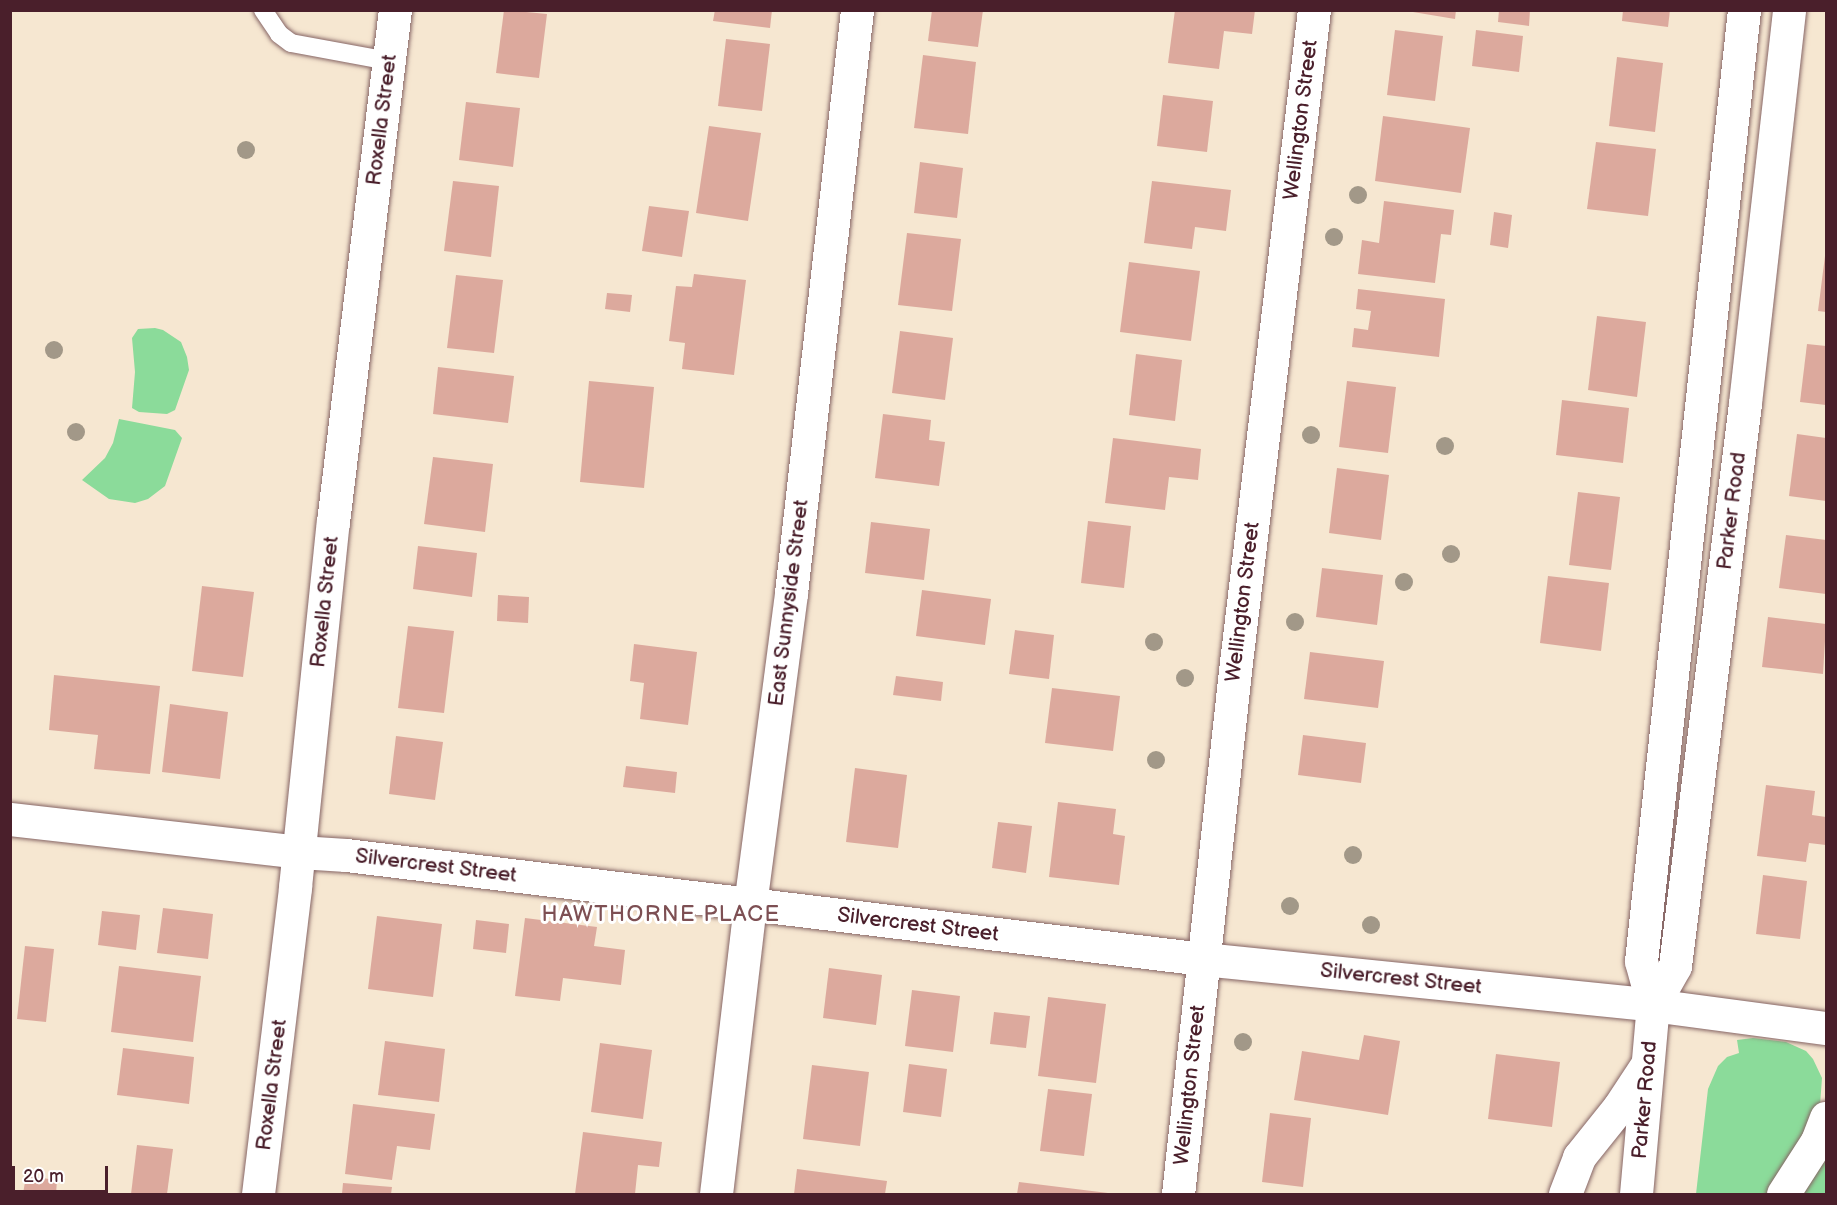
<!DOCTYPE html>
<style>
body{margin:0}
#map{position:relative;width:1837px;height:1205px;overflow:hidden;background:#f6e7d1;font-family:"Balsamiq Sans",sans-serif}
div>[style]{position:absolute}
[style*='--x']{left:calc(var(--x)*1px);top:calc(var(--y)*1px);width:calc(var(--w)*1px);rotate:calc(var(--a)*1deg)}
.green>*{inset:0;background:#8bdb9a}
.building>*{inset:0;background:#dca99d}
.roads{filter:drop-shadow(0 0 2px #866565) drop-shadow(0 0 2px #866565)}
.lane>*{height:18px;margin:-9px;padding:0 9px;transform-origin:9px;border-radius:9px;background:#fff}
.street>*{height:33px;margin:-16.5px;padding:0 16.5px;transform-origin:16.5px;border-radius:16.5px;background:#fff}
.secondary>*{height:33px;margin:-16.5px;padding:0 16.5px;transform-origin:16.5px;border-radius:16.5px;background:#fff}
.trees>*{width:18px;height:18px;margin:-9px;border-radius:50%;background:#a29888}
span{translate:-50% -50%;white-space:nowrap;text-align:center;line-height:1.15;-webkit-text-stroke:6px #fff;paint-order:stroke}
.street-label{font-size:21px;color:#4a1f2b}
.neighbourhood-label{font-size:22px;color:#7d4f53;letter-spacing:1.5px}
.frame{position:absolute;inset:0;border:12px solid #4a1f2b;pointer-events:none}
.scale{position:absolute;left:12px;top:1166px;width:96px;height:27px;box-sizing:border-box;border:3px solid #4a1f2b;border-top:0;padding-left:8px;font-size:18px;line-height:21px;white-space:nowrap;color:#4a1f2b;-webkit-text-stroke:4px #fff;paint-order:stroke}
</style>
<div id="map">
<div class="green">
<div style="clip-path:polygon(155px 328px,163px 330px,181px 342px,187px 357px,189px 370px,175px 410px,167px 414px,139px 412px,132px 408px,135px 372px,132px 338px,138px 329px)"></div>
<div style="clip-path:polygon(119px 419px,175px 430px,182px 438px,165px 486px,148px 499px,135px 503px,109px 499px,82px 480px,105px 458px,113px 443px)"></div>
<div style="clip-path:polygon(1753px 1038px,1786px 1042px,1806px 1051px,1813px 1059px,1822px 1078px,1820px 1105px,1768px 1194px,1696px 1194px,1708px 1089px,1718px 1066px,1727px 1057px,1739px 1053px,1737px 1040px)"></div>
<div style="clip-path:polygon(1826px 1156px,1826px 1194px,1803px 1194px)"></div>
</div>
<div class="building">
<div style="clip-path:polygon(504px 10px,547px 14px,539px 78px,496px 73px)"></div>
<div style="clip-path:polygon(715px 10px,772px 10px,770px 28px,713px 21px)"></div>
<div style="clip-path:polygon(932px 10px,983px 10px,978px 47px,928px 41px)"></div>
<div style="clip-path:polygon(1175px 10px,1255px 10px,1252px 34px,1224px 31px,1219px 69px,1168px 63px)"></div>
<div style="clip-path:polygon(1401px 10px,1456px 10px,1455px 19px)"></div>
<div style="clip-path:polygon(1499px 10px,1530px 10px,1529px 26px,1498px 22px)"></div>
<div style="clip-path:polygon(1623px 10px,1670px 10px,1668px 27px,1622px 21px)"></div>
<div style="clip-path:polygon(1395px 30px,1443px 36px,1435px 101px,1387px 95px)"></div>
<div style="clip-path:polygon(1476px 30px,1523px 36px,1519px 72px,1472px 66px)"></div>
<div style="clip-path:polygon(726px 39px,770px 44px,762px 111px,718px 106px)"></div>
<div style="clip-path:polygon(923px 55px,976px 62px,968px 134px,914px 128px)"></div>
<div style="clip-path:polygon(1617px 57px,1663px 63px,1655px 132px,1609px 126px)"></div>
<div style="clip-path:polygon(1163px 95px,1213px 101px,1207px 152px,1157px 146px)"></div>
<div style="clip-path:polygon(466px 102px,520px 108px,513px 167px,459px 160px)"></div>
<div style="clip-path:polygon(1383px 116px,1470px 128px,1461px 193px,1375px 181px)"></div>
<div style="clip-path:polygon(709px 126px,761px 133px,748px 221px,696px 213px)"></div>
<div style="clip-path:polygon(1596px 142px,1656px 149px,1648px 216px,1587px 209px)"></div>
<div style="clip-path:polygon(920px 162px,963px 168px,957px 218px,914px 213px)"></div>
<div style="clip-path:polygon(453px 181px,499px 186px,491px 257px,444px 251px)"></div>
<div style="clip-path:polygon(1152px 181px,1231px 190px,1226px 231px,1195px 227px,1192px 249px,1144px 243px)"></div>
<div style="clip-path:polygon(1384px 201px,1454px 210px,1451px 235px,1441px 234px,1435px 283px,1358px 274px,1362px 240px,1379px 243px)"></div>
<div style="clip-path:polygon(649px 206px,689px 211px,682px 257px,642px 251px)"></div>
<div style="clip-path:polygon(1494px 212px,1512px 215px,1508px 248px,1490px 245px)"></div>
<div style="clip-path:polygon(907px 233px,961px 239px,952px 311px,898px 305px)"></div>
<div style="clip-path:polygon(1825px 256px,1826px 256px,1826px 312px,1818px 311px)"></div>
<div style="clip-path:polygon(1129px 262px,1200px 271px,1191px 341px,1120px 332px)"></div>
<div style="clip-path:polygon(694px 274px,746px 280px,734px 375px,682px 369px,685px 343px,669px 341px,676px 286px,692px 287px)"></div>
<div style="clip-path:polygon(456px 275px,503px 280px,494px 353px,447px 348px)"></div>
<div style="clip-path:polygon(1358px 289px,1445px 299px,1439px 357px,1352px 347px,1354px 328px,1368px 330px,1371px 311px,1356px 309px)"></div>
<div style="clip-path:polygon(607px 293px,632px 295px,630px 312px,605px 309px)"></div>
<div style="clip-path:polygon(1597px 316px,1646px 322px,1637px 397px,1588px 390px)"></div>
<div style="clip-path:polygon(900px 331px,953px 338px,945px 400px,892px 393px)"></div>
<div style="clip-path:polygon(1807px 344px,1826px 346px,1826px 405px,1800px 402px)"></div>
<div style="clip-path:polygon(1136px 354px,1182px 360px,1175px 421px,1129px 415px)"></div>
<div style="clip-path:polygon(438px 367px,514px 376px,508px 423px,433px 414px)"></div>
<div style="clip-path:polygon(589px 381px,654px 387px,644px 488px,580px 482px)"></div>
<div style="clip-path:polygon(1347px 381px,1396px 387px,1388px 453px,1339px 447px)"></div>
<div style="clip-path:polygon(1562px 400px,1629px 408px,1623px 463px,1556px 455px)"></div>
<div style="clip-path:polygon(883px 414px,931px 420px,929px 440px,945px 442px,939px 486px,875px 478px)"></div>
<div style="clip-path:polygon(1797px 434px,1826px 438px,1826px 501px,1789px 496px)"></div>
<div style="clip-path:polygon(1113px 438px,1201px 449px,1198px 480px,1169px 477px,1165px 510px,1105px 503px)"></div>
<div style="clip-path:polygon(433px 457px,493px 464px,485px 532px,424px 524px)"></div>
<div style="clip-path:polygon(1337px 468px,1389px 475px,1381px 540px,1329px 533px)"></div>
<div style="clip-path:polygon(1578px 492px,1620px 497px,1611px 570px,1569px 565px)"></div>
<div style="clip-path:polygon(1088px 521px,1131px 526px,1124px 588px,1081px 583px)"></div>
<div style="clip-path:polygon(871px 522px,930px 529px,924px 580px,865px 573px)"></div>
<div style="clip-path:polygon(1786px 535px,1826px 540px,1826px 594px,1779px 588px)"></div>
<div style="clip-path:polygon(418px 546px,477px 553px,472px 597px,413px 589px)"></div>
<div style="clip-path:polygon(1322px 568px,1383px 575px,1377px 625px,1316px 617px)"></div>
<div style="clip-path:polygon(1548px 576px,1609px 583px,1601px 651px,1540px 643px)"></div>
<div style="clip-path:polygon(202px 586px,254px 592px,243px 677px,192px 671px)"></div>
<div style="clip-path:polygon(922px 590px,991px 599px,985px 645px,916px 636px)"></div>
<div style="clip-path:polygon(498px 595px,529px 597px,528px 623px,497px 621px)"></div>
<div style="clip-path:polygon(1768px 617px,1826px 624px,1823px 674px,1762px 667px)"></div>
<div style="clip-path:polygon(408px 626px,454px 631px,444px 713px,398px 708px)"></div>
<div style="clip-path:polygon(1015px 630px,1054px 635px,1049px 679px,1009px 674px)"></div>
<div style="clip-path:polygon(634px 644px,697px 652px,688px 725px,640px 719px,644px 683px,630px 681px)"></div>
<div style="clip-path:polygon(1310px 652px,1384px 661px,1378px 708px,1304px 699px)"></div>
<div style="clip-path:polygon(54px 675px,160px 686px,150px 774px,94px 769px,98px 735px,49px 730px)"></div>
<div style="clip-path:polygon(896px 676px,943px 682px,941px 701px,893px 695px)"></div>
<div style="clip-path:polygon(1052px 688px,1120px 696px,1113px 751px,1045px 743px)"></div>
<div style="clip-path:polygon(170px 704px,228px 712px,220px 779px,162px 772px)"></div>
<div style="clip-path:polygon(1303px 735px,1366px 743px,1361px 783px,1298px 775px)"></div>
<div style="clip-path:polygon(396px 736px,443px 742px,435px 800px,389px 794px)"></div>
<div style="clip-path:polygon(626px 766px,677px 772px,675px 793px,623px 787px)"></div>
<div style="clip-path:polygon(855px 768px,907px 775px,898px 848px,846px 842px)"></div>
<div style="clip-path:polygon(1766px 785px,1815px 791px,1812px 815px,1826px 817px,1826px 845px,1809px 843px,1806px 862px,1757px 856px)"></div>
<div style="clip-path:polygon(1058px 802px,1116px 809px,1113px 834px,1125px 836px,1119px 885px,1049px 877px)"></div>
<div style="clip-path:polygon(998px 822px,1032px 826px,1026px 873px,992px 868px)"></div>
<div style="clip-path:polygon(1763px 875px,1807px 881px,1800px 939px,1756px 934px)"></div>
<div style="clip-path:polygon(163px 908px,213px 914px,208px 959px,157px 953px)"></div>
<div style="clip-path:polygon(102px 911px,140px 915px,136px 950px,98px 945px)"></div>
<div style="clip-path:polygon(377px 916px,442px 924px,433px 997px,368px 989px)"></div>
<div style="clip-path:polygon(525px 918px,597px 927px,594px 946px,625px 950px,621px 985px,563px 978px,560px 1001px,515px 996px)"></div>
<div style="clip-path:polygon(476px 920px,509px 924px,506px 953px,473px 949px)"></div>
<div style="clip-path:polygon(25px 946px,54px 949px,46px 1022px,17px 1019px)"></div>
<div style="clip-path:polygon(119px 966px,201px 976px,193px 1042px,111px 1032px)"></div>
<div style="clip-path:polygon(829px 968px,882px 975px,876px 1025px,823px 1018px)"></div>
<div style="clip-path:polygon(912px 990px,960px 996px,953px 1052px,905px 1046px)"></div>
<div style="clip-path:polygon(1048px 997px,1106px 1004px,1096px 1083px,1038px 1076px)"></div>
<div style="clip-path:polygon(994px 1012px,1030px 1016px,1026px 1048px,990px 1044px)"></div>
<div style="clip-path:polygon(1364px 1035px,1400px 1041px,1388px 1115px,1294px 1100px,1302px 1051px,1359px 1060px)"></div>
<div style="clip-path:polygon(385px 1041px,445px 1049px,439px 1102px,378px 1095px)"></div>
<div style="clip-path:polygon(600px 1043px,652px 1050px,643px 1119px,591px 1112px)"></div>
<div style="clip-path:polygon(123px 1048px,194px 1057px,189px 1104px,117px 1095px)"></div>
<div style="clip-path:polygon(1496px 1054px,1560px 1062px,1552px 1127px,1488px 1119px)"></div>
<div style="clip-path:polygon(909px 1064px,947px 1069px,941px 1117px,903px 1112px)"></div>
<div style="clip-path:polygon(812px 1065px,869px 1072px,860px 1146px,803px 1139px)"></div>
<div style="clip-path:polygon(1048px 1089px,1092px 1094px,1084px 1156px,1040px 1151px)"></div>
<div style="clip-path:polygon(353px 1104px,435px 1114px,430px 1150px,397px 1146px,392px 1180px,345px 1174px)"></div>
<div style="clip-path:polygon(1270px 1113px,1311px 1118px,1303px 1187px,1262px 1182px)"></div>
<div style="clip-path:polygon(583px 1132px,662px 1142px,659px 1167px,638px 1165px,635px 1194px,575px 1194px)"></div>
<div style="clip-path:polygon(137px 1145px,173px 1149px,167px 1194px,131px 1194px)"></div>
<div style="clip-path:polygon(797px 1169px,887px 1181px,885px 1194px,794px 1194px)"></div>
<div style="clip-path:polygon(26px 1176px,57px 1180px,56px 1194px,23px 1194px)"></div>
<div style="clip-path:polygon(1019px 1182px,1108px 1193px,1108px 1194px,1017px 1194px)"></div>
<div style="clip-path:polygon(343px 1183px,392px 1187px,391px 1194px,342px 1194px)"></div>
</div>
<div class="roads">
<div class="lane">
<div style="--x:263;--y:10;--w:29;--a:56"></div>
<div style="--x:279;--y:34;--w:15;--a:37"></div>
<div style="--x:291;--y:43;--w:100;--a:10.4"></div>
</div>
<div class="street">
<div style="--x:10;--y:819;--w:291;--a:6.5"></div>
<div style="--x:299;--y:852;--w:47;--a:3.7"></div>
<div style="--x:346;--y:855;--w:863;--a:6.92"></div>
<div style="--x:1203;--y:959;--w:452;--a:5.8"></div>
<div style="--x:258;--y:1194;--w:309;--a:-83.1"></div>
<div style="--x:295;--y:887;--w:367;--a:-84.1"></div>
<div style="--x:333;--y:522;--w:516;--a:-83.1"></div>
<div style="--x:716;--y:1194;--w:291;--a:-83.3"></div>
<div style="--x:750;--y:905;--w:315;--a:-82.5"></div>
<div style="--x:791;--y:593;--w:587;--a:-83.54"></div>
<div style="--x:1178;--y:1194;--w:535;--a:-83.78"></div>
<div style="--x:1236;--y:662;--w:657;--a:-83.18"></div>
</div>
<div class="secondary">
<div style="--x:1653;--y:1005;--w:45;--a:-60.6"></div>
<div style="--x:1675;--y:966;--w:567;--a:-82.91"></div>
<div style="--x:1745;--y:403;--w:395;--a:-83.6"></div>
<div style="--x:1653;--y:1005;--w:175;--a:7.6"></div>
<div style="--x:1565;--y:1194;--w:40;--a:-69"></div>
<div style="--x:1579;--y:1157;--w:64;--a:-51.3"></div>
<div style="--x:1619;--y:1107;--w:49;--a:-56.6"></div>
<div style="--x:1636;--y:1194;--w:190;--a:-84.9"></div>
<div style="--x:1653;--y:1005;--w:46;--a:-105.3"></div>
<div style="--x:1641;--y:961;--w:957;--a:-83.82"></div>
<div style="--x:1783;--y:1194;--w:63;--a:-57.3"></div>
<div style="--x:1817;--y:1141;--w:25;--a:-69"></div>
</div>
</div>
<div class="trees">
<div style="left:246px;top:150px"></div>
<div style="left:1358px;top:195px"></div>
<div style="left:1334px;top:237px"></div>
<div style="left:54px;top:350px"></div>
<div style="left:76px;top:432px"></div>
<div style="left:1311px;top:435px"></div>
<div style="left:1445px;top:446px"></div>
<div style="left:1451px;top:554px"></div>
<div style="left:1404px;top:582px"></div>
<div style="left:1295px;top:622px"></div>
<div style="left:1154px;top:642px"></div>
<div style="left:1185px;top:678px"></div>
<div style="left:1156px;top:760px"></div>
<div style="left:1353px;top:855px"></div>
<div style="left:1290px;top:906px"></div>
<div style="left:1371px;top:925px"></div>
<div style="left:1243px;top:1042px"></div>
</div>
<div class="street-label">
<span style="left:382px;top:120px;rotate:-83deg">Roxella Street</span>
<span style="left:1301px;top:120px;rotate:-83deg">Wellington Street</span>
<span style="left:1732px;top:511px;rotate:-83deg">Parker Road</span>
<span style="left:325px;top:602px;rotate:-84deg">Roxella Street</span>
<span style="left:1243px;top:602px;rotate:-83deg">Wellington Street</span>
<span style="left:789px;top:603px;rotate:-83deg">East Sunnyside Street</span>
<span style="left:436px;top:866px;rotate:7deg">Silvercrest Street</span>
<span style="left:918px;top:925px;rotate:7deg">Silvercrest Street</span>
<span style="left:1401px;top:979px;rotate:6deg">Silvercrest Street</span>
<span style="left:272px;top:1085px;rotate:-83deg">Roxella Street</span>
<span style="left:1190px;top:1085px;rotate:-84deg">Wellington Street</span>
<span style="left:1645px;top:1100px;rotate:-85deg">Parker Road</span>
</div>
<div class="neighbourhood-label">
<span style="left:661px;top:915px">HAWTHORNE PLACE</span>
</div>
<div class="frame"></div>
<div class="scale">20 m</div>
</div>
